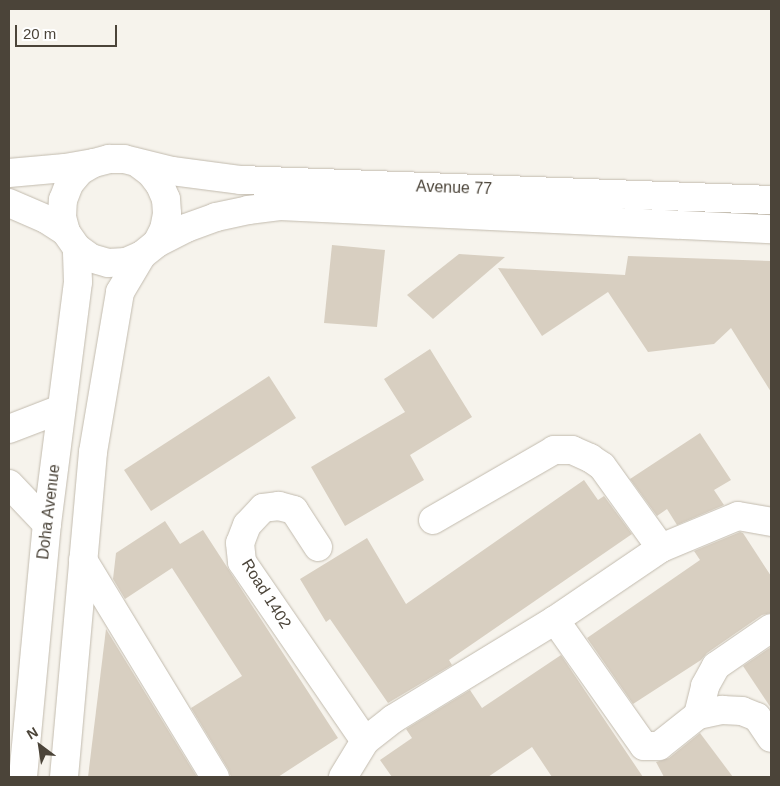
<!DOCTYPE html>
<style>
body{margin:0}
#map{position:relative;width:780px;height:786px;overflow:hidden;background:#f6f3ec;font-family:Arial,sans-serif}
div>[style]{position:absolute}
[style*='--x']{left:calc(var(--x)*1px);top:calc(var(--y)*1px);width:calc(var(--w)*1px);rotate:calc(var(--a)*1deg)}
.building>*{inset:0;background:#d8cfc1}
.roads{filter:drop-shadow(0 0 1px #c2bbae) drop-shadow(0 0 1px #c2bbae)}
.minor>*{height:28px;margin:-14px;padding:0 14px;transform-origin:14px;border-radius:14px;background:#fff}
span{translate:-50% -50%;white-space:nowrap;text-align:center;line-height:1.15;-webkit-text-stroke:4px #fff;paint-order:stroke}
.street-label{font-size:16px;color:#4b4439}
.frame{position:absolute;inset:0;border:10px solid #4b4439;pointer-events:none}
.north{position:absolute;left:15px;top:721px;width:50px;height:50px;-webkit-text-stroke:4px #fff;paint-order:stroke;rotate:329deg;font-size:14px;font-weight:700;line-height:20px;text-align:center;color:#4b4439}
.north::after{content:'';display:block;margin:auto;width:18px;height:22px;background:#4b4439;clip-path:polygon(50% 0,100% 100%,50% 72%,0 100%)}
.scale{position:absolute;left:15px;top:25px;width:102px;height:22px;box-sizing:border-box;border:2px solid #4b4439;border-top:0;padding-left:6px;font-size:15px;line-height:18px;white-space:nowrap;color:#4b4439;-webkit-text-stroke:4px #fff;paint-order:stroke}
</style>
<div id="map">
<div class="building">
<div style="clip-path:polygon(332px 245px,385px 250px,377px 327px,324px 323px)"></div>
<div style="clip-path:polygon(459px 254px,505px 257px,433px 319px,407px 295px)"></div>
<div style="clip-path:polygon(628px 256px,771px 261px,771px 392px,731px 328px,714px 344px,648px 352px,608px 292px,542px 336px,498px 268px,625px 275px)"></div>
<div style="clip-path:polygon(430px 349px,472px 417px,410px 455px,424px 480px,345px 526px,311px 467px,405px 412px,384px 379px)"></div>
<div style="clip-path:polygon(269px 376px,296px 418px,151px 511px,124px 470px)"></div>
<div style="clip-path:polygon(700px 433px,731px 480px,714px 490px,724px 505px,677px 525px,667px 509px,657px 516px,630px 479px)"></div>
<div style="clip-path:polygon(584px 480px,598px 500px,604px 496px,632px 534px,449px 660px,452px 665px,388px 703px,330px 619px,326px 622px,300px 579px,367px 538px,406px 604px)"></div>
<div style="clip-path:polygon(165px 521px,180px 544px,203px 530px,338px 738px,278px 777px,231px 777px,228px 769px,191px 708px,242px 676px,172px 568px,125px 599px,113px 579px,116px 553px)"></div>
<div style="clip-path:polygon(740px 532px,743px 533px,771px 576px,771px 613px,762px 615px,707px 653px,701px 660px,633px 704px,587px 638px,700px 560px,694px 551px)"></div>
<div style="clip-path:polygon(106px 629px,197px 777px,88px 777px)"></div>
<div style="clip-path:polygon(771px 647px,771px 708px,743px 666px)"></div>
<div style="clip-path:polygon(561px 655px,643px 777px,552px 777px,532px 747px,488px 777px,392px 777px,380px 760px,412px 738px,406px 729px,470px 690px,482px 708px)"></div>
<div style="clip-path:polygon(700px 733px,733px 777px,664px 777px,656px 762px,669px 758px)"></div>
</div>
<div class="roads">
<div class="minor">
<div style="--x:139;--y:164;--w:15;--a:37"></div>
<div style="--x:151;--y:173;--w:15;--a:53"></div>
<div style="--x:160;--y:185;--w:15;--a:67"></div>
<div style="--x:166;--y:199;--w:15;--a:86"></div>
<div style="--x:167;--y:214;--w:15;--a:101"></div>
<div style="--x:164;--y:229;--w:16;--a:117"></div>
<div style="--x:157;--y:243;--w:19;--a:141"></div>
<div style="--x:142;--y:255;--w:17;--a:156"></div>
<div style="--x:126;--y:262;--w:18;--a:177"></div>
<div style="--x:108;--y:263;--w:18;--a:-164"></div>
<div style="--x:91;--y:258;--w:17;--a:-144"></div>
<div style="--x:77;--y:248;--w:19;--a:-125"></div>
<div style="--x:66;--y:232;--w:16;--a:-105"></div>
<div style="--x:62;--y:217;--w:17;--a:-87"></div>
<div style="--x:63;--y:200;--w:17;--a:-69"></div>
<div style="--x:69;--y:184;--w:17;--a:-50"></div>
<div style="--x:80;--y:171;--w:16;--a:-30"></div>
<div style="--x:94;--y:163;--w:16;--a:-15"></div>
<div style="--x:109;--y:159;--w:15;--a:0"></div>
<div style="--x:124;--y:159;--w:49;--a:14"></div>
<div style="--x:172;--y:171;--w:70;--a:7.4"></div>
<div style="--x:241;--y:180;--w:530;--a:2.16"></div>
<div style="--x:9;--y:173;--w:56;--a:-5.1"></div>
<div style="--x:65;--y:168;--w:29;--a:-10"></div>
<div style="--x:9;--y:203;--w:40;--a:23.4"></div>
<div style="--x:46;--y:219;--w:24;--a:33"></div>
<div style="--x:157;--y:243;--w:33;--a:-27"></div>
<div style="--x:186;--y:228;--w:32;--a:-20"></div>
<div style="--x:216;--y:217;--w:33;--a:-12"></div>
<div style="--x:248;--y:210;--w:32;--a:-7"></div>
<div style="--x:280;--y:206;--w:492;--a:2.7"></div>
<div style="--x:9;--y:429;--w:56;--a:-21"></div>
<div style="--x:9;--y:484;--w:55;--a:46.5"></div>
<div style="--x:433;--y:520;--w:140;--a:-30"></div>
<div style="--x:554;--y:450;--w:18;--a:0"></div>
<div style="--x:572;--y:450;--w:20;--a:24"></div>
<div style="--x:590;--y:458;--w:14;--a:34"></div>
<div style="--x:602;--y:466;--w:101;--a:54.3"></div>
<div style="--x:318;--y:547;--w:44;--a:-123"></div>
<div style="--x:294;--y:510;--w:16;--a:-165"></div>
<div style="--x:279;--y:506;--w:16;--a:173"></div>
<div style="--x:263;--y:508;--w:23;--a:133"></div>
<div style="--x:247;--y:525;--w:19;--a:111"></div>
<div style="--x:240;--y:543;--w:19;--a:84"></div>
<div style="--x:242;--y:562;--w:217;--a:55.5"></div>
<div style="--x:83;--y:560;--w:254;--a:58.7"></div>
<div style="--x:555;--y:620;--w:154;--a:54.8"></div>
<div style="--x:644;--y:746;--w:15;--a:0"></div>
<div style="--x:659;--y:746;--w:50;--a:-38.5"></div>
<div style="--x:698;--y:715;--w:25;--a:-12"></div>
<div style="--x:722;--y:710;--w:20;--a:3"></div>
<div style="--x:742;--y:711;--w:16;--a:22"></div>
<div style="--x:757;--y:717;--w:25;--a:56"></div>
<div style="--x:698;--y:715;--w:30;--a:-76"></div>
<div style="--x:705;--y:686;--w:23;--a:-61"></div>
<div style="--x:716;--y:666;--w:67;--a:-34.6"></div>
<div style="--x:23;--y:777;--w:254;--a:-84.6"></div>
<div style="--x:47;--y:524;--w:244;--a:-82.7"></div>
<div style="--x:78;--y:282;--w:34;--a:-92"></div>
<div style="--x:64;--y:777;--w:326;--a:-84.9"></div>
<div style="--x:93;--y:452;--w:162;--a:-80.4"></div>
<div style="--x:120;--y:292;--w:43;--a:-59.3"></div>
<div style="--x:343;--y:777;--w:42;--a:-58.6"></div>
<div style="--x:365;--y:741;--w:36;--a:-38"></div>
<div style="--x:393;--y:719;--w:190;--a:-31.4"></div>
<div style="--x:555;--y:620;--w:128;--a:-34.2"></div>
<div style="--x:661;--y:548;--w:83;--a:-22.6"></div>
<div style="--x:738;--y:516;--w:34;--a:10"></div>
</div>
</div>
<div class="street-label">
<span style="left:454px;top:188px;rotate:2deg">Avenue 77</span>
<span style="left:49px;top:512px;rotate:-83deg">Doha Avenue</span>
<span style="left:266px;top:594px;rotate:58deg">Road 1402</span>
</div>
<div class="frame"></div>
<div class="north">N</div>
<div class="scale">20 m</div>
</div>
